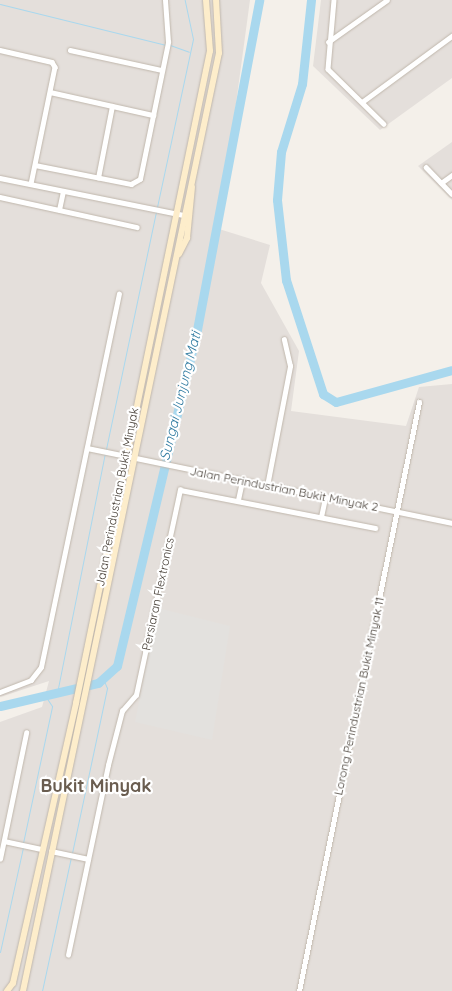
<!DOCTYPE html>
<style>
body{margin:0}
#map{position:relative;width:452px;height:991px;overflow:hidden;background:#f4f0ea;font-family:Quicksand,sans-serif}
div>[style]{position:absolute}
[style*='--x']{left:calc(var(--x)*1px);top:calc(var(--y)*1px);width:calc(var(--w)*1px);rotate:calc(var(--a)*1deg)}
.industrial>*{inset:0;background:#e4dfdb}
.parking>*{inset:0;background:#e3e1de}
.stream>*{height:1px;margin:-0.5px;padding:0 0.5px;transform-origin:0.5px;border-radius:0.5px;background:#a9d8ee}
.river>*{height:9px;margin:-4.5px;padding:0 4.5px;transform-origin:4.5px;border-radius:4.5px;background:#a9d8ee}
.roads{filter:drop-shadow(0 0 1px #c0b7ac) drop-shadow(0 0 1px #c0b7ac)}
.minor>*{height:4.5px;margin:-2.25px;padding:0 2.25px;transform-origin:2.25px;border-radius:2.25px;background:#fff}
.secondary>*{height:6px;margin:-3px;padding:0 3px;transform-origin:3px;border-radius:3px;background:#fdedcb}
span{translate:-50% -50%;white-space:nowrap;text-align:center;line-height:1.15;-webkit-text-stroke:4.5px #fff;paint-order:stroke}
.street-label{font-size:12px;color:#484038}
.water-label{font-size:14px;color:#307ba1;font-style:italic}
.district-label{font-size:18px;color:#6a5d50;font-weight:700}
</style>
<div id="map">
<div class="industrial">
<div style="clip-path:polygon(0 0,250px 0,219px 229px,270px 245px,261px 283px,299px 351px,291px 411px,406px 426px,419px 387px,452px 384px,452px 991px,0 991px,0 722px,42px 707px,49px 681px,0 697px)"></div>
<div style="clip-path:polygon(321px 0,452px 0,452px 78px,380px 130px,313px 66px)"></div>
<div style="clip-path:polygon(452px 142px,452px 200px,418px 166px)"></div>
</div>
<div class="parking">
<div style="clip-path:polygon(158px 608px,230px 626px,212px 740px,135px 722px)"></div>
</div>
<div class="stream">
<div style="--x:0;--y:4;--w:171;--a:13.9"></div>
<div style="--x:170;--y:45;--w:20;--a:20"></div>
<div style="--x:157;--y:207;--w:172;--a:-77.9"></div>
<div style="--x:193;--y:39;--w:40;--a:-102"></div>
<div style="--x:106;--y:449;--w:243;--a:-78.1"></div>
<div style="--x:57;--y:693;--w:245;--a:-78.7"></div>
<div style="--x:23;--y:843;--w:140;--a:-78"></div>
<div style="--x:52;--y:706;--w:14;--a:-124"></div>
<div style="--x:72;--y:853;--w:169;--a:-78"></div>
<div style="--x:107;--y:688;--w:8;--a:-113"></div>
<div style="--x:0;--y:952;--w:107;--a:-77.6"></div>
<div style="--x:42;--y:991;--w:137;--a:-77.8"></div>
</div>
<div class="river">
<div style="--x:311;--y:0;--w:84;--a:96.1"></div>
<div style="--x:302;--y:84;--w:71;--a:107.2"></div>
<div style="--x:281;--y:152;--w:48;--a:94.8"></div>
<div style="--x:277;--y:200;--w:81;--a:83.6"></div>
<div style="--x:286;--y:280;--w:120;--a:72"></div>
<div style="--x:323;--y:394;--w:15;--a:32"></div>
<div style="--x:336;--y:402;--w:120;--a:-15.4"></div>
<div style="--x:0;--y:706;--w:101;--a:-13.2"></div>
<div style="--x:98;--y:683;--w:25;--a:-42"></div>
<div style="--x:117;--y:666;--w:340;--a:-76.6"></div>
<div style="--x:196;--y:335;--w:341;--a:-79.3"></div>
</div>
<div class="roads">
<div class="minor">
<div style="--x:334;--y:0;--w:69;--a:95"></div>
<div style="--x:328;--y:69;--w:78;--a:44.5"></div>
<div style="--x:328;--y:42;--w:72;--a:-35.4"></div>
<div style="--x:0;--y:50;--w:53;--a:13"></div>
<div style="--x:52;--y:62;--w:6;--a:59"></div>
<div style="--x:55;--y:67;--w:119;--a:101.6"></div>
<div style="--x:70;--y:50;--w:94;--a:12.3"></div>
<div style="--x:50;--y:92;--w:106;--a:12.6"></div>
<div style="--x:362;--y:102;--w:112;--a:-36.3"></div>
<div style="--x:35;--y:165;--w:98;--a:11.2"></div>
<div style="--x:131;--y:184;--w:10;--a:-29"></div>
<div style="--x:140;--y:179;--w:140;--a:-78.4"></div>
<div style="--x:168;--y:42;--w:42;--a:-94.1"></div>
<div style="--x:426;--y:167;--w:37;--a:46"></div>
<div style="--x:0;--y:178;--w:188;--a:11.4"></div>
<div style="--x:98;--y:178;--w:73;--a:-79"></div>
<div style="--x:441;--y:183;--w:14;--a:-36"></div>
<div style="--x:0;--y:197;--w:140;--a:12.4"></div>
<div style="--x:59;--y:210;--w:19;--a:-78"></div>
<div style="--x:87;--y:448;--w:373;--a:11.6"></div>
<div style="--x:267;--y:486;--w:122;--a:-79.1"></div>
<div style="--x:290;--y:366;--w:27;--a:-103"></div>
<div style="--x:238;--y:500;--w:19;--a:-78"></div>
<div style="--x:321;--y:517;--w:19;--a:-78"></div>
<div style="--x:0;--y:692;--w:33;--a:-21"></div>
<div style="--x:31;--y:680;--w:16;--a:-52"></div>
<div style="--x:41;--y:667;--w:381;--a:-78.2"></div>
<div style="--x:4;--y:841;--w:39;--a:12"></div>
<div style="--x:51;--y:851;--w:38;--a:12"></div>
<div style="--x:0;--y:859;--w:129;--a:-78.3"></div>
<div style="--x:68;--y:955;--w:194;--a:-78.1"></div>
<div style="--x:108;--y:765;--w:56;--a:-75.5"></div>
<div style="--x:122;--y:711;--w:21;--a:-49"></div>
<div style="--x:136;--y:695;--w:210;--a:-77.9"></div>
<div style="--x:180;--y:490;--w:199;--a:11"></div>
<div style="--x:299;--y:991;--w:601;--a:-78.48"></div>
</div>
<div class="secondary">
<div style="--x:179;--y:254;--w:18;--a:-63"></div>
<div style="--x:187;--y:238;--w:51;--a:-84.4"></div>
<div style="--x:7;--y:991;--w:10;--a:-53"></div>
<div style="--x:13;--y:983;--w:287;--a:-77.3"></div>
<div style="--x:76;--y:703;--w:666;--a:-78.39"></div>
<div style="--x:210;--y:51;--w:51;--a:-94.5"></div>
<div style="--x:23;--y:991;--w:958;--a:-78.2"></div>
<div style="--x:219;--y:53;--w:53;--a:-93.2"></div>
</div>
</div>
<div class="street-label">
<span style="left:284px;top:489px;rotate:11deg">Jalan Perindustrian Bukit Minyak 2</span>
<span style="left:117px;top:497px;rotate:-79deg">Jalan Perindustrian Bukit Minyak</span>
<span style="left:158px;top:594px;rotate:-78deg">Persiaran Flextronics</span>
<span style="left:359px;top:696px;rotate:-78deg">Lorong Perindustrian Bukit Minyak 11</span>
</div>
<div class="water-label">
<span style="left:180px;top:396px;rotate:-76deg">Sungai Junjung Mati</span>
</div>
<div class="district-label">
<span style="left:96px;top:786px">Bukit Minyak</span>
</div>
</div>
